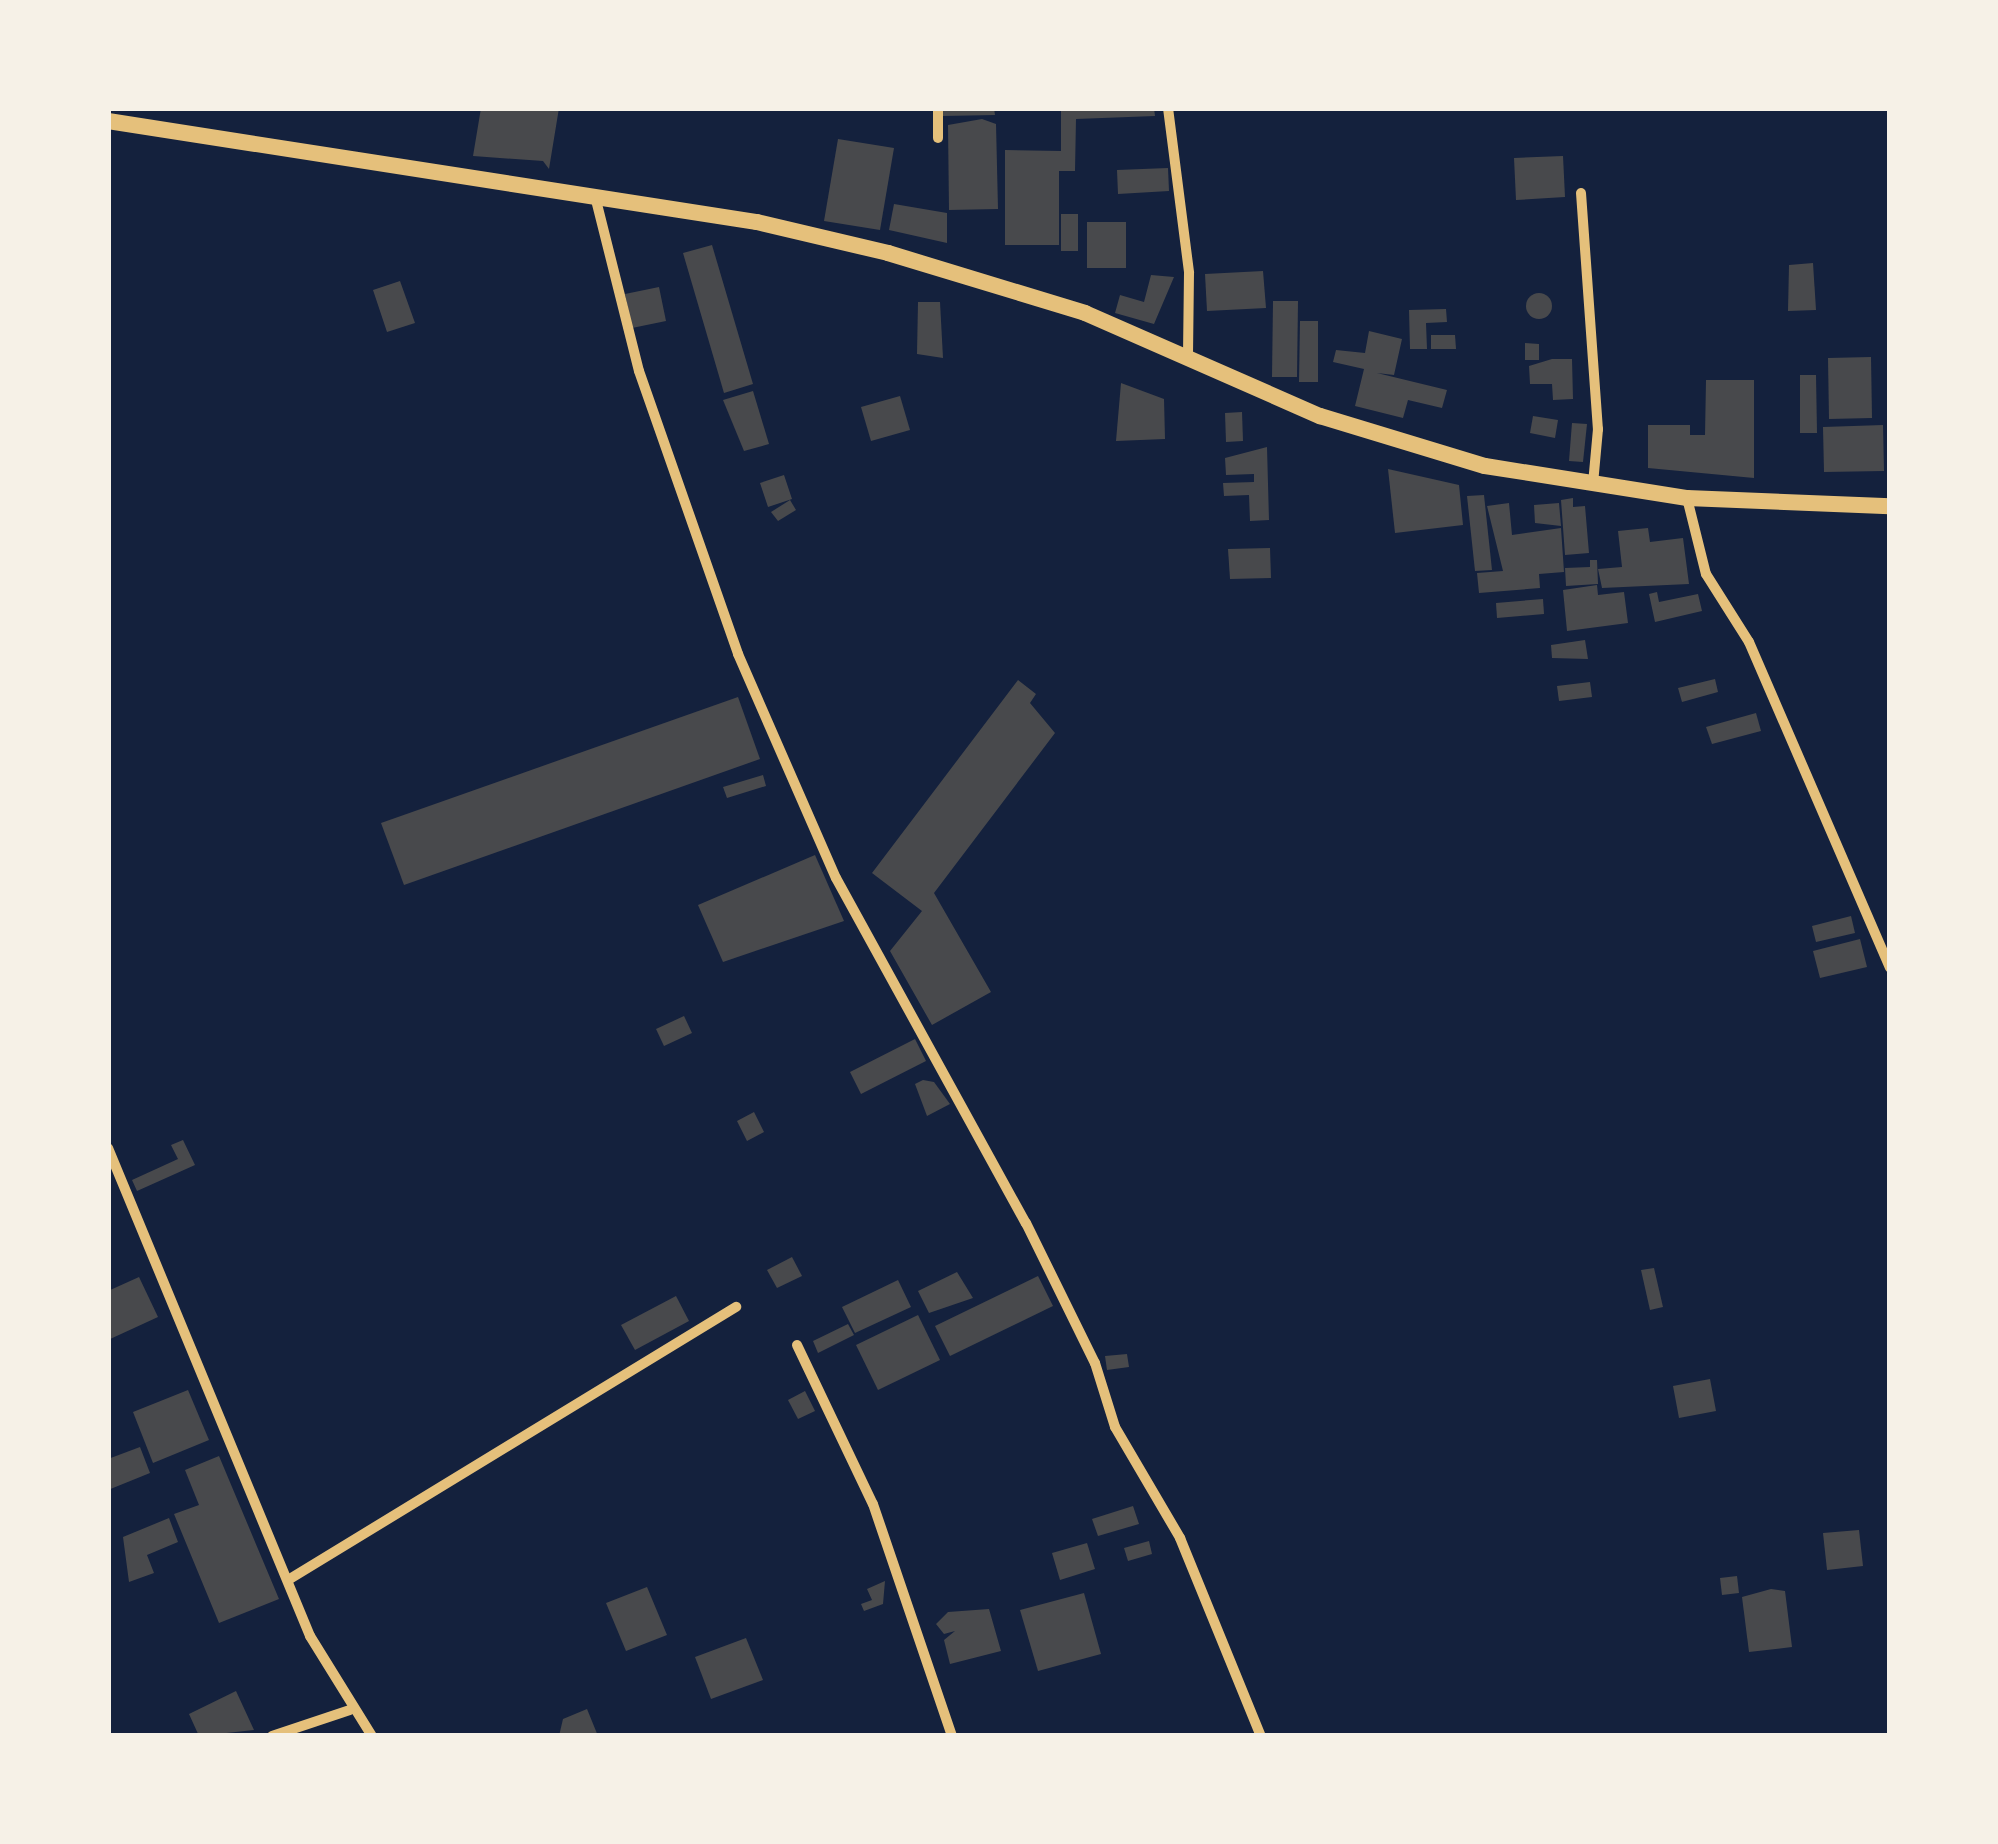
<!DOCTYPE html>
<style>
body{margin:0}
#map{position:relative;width:1998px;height:1844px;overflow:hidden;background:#14213d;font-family:Jost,sans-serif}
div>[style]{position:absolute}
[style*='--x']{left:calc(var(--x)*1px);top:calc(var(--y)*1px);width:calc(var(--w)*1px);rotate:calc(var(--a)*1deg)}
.building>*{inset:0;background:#48494c}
.round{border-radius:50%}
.minor>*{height:10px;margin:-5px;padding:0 5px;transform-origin:5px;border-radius:5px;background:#e5c07b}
.secondary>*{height:16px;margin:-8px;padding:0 8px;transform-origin:8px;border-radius:8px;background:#e5c07b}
span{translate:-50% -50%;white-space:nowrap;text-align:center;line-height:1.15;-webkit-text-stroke:9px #f6f1e7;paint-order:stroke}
.frame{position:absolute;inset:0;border:111px solid #f6f1e7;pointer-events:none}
</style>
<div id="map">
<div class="building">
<div style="clip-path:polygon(481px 108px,559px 108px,549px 169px,543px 161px,473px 156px)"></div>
<div style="clip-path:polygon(943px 108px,994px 108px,995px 115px,943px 116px)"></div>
<div style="clip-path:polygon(1061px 108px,1154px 108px,1155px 116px,1076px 119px,1075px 171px,1059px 171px,1059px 245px,1005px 245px,1005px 150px,1061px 151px)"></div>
<div style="clip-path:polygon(982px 119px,996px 124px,998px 209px,949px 210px,948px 125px)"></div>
<div style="clip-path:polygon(838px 139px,894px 148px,880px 230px,824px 221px)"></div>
<div style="clip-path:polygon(1563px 156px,1565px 197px,1516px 200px,1514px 158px)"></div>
<div style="clip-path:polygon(1168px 168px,1169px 191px,1118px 194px,1117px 170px)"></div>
<div style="clip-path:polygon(894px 204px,947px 213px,947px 243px,889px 230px)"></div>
<div style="clip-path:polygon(1061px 214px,1078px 214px,1078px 251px,1061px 251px)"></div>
<div style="clip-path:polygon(1087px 222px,1126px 222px,1126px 268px,1087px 268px)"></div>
<div style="clip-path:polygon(712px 245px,753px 384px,724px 393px,683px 253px)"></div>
<div style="clip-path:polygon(1813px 263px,1816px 310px,1788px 311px,1789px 265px)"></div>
<div style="clip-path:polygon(1263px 271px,1266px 308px,1207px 311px,1205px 274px)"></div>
<div style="clip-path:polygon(1151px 275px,1174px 277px,1154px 324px,1115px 313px,1120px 295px,1144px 302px)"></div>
<div style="clip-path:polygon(400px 281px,415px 323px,387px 332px,373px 290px)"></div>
<div style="clip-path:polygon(659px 287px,666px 321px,632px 328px,625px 294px)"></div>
<div class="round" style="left:1526px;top:293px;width:26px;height:26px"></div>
<div style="clip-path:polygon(1273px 301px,1298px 301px,1297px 377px,1272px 377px)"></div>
<div style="clip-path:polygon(918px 302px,940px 302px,943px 358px,917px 354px)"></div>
<div style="clip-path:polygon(1446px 309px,1447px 322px,1426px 323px,1427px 349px,1410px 349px,1409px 310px)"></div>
<div style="clip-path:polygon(1300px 321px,1318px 321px,1318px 382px,1299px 382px)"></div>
<div style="clip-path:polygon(1369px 331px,1402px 339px,1394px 375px,1377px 373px,1447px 390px,1442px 408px,1408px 400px,1403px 418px,1355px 406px,1364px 369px,1333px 362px,1336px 350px,1365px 353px)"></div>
<div style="clip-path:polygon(1431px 335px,1455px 335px,1456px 349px,1431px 349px)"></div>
<div style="clip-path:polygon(1525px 343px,1539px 344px,1539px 360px,1525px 360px)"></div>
<div style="clip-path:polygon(1871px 357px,1872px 418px,1829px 419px,1828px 358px)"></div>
<div style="clip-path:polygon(1552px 359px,1572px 359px,1573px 399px,1553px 400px,1552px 384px,1530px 384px,1529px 366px)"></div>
<div style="clip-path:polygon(1800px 375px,1816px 375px,1817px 433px,1800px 433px)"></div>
<div style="clip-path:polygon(1706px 380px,1754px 380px,1754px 478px,1648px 468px,1648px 425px,1690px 425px,1690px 435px,1705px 435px)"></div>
<div style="clip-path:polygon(1121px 383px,1164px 399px,1165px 439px,1116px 441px)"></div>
<div style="clip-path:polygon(753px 391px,769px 444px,744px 451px,723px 400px)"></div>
<div style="clip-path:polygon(900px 396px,910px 430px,871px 441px,861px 407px)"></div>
<div style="clip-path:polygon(1242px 412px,1243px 441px,1226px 442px,1225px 413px)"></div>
<div style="clip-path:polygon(1533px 416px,1558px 420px,1555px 438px,1530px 433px)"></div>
<div style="clip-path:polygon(1572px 423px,1587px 424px,1583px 462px,1569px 461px)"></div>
<div style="clip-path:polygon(1883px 425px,1884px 471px,1824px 472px,1823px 427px)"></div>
<div style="clip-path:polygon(1267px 447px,1269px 520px,1250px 521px,1249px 495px,1224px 496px,1223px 483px,1254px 482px,1254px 474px,1226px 475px,1225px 458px)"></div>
<div style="clip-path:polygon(1388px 469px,1459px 485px,1463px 525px,1395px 533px)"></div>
<div style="clip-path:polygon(784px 475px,792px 499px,768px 507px,760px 483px)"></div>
<div style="clip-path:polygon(1484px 495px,1492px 570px,1475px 571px,1467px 496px)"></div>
<div style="clip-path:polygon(1573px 498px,1573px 507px,1585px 506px,1589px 553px,1565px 555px,1561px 500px)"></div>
<div style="clip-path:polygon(790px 500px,796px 510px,778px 521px,771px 512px)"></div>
<div style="clip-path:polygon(1509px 503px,1512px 535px,1561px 528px,1564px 572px,1539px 574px,1540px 588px,1479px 593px,1477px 573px,1503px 571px,1487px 506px)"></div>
<div style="clip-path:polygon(1559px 503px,1561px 526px,1535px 523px,1534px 505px)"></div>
<div style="clip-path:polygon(1648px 528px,1650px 542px,1683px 538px,1689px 584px,1602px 588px,1598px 569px,1622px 567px,1618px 531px)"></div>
<div style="clip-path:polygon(1270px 548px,1271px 578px,1230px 579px,1228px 549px)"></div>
<div style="clip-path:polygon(1590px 560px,1597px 560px,1598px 584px,1566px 586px,1565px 568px,1590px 567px)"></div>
<div style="clip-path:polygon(1597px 585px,1598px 595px,1624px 592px,1628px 623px,1567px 631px,1563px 590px)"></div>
<div style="clip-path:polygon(1657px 592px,1659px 602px,1698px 594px,1702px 611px,1655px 622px,1649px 594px)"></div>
<div style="clip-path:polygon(1543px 599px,1544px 614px,1497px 618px,1496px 603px)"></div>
<div style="clip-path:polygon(1585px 640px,1588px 659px,1552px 658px,1551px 645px)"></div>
<div style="clip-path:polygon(1715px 679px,1718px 692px,1682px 702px,1678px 688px)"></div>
<div style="clip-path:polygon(1018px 680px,1036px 694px,1030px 703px,1055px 733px,934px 893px,991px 992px,932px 1025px,890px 951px,922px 911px,872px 873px)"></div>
<div style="clip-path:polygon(1590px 682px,1592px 697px,1559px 701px,1557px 686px)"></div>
<div style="clip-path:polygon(738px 697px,760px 759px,404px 885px,381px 823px)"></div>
<div style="clip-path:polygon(1756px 713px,1761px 731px,1712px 744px,1706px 727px)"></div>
<div style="clip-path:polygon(763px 775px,766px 786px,727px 798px,723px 787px)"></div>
<div style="clip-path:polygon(815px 855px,844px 921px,723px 962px,698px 905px)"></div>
<div style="clip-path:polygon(1851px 916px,1855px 933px,1816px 942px,1812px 926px)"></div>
<div style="clip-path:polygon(1860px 939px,1867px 967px,1820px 978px,1813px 951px)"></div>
<div style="clip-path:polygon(684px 1016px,692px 1033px,664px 1046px,656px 1029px)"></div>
<div style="clip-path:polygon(915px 1039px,926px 1061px,861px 1094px,850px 1072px)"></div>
<div style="clip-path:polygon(923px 1080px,934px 1082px,950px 1104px,927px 1116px,915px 1084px)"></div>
<div style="clip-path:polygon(754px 1112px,764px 1132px,747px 1141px,737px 1121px)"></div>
<div style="clip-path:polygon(183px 1140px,195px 1165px,137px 1191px,132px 1180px,178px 1159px,171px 1145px)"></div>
<div style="clip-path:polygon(792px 1257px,802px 1276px,777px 1288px,767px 1270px)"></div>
<div style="clip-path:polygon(1654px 1268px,1663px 1307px,1650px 1310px,1641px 1270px)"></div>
<div style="clip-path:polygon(957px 1272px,973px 1298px,929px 1313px,918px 1291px)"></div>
<div style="clip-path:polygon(1038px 1276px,1053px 1306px,950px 1356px,935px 1326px)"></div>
<div style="clip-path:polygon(139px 1277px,158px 1317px,108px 1340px,108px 1291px)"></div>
<div style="clip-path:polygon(898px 1280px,911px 1307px,855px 1333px,842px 1307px)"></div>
<div style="clip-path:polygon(676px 1296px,689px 1321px,635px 1350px,621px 1325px)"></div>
<div style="clip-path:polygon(918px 1315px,940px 1360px,878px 1390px,856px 1345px)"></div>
<div style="clip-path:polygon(848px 1324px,854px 1335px,818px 1353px,813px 1341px)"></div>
<div style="clip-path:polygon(1127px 1354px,1129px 1367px,1107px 1370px,1105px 1356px)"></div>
<div style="clip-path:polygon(1710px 1379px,1716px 1411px,1679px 1418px,1673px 1386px)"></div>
<div style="clip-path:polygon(188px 1390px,209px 1440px,153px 1463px,133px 1412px)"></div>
<div style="clip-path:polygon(805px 1391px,815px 1411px,798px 1419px,788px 1400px)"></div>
<div style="clip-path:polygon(140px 1447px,150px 1473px,108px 1490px,108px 1459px)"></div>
<div style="clip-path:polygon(219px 1456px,279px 1599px,219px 1623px,174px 1514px,199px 1505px,185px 1470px)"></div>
<div style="clip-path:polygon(1133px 1506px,1139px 1524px,1098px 1536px,1092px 1519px)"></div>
<div style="clip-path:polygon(169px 1518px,178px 1542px,147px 1555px,154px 1573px,129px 1582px,123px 1537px)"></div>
<div style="clip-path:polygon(1859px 1530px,1863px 1566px,1827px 1570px,1823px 1533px)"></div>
<div style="clip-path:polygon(1149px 1541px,1152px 1554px,1128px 1561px,1124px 1548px)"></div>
<div style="clip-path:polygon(1087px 1543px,1095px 1569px,1060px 1580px,1052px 1553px)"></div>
<div style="clip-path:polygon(1737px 1576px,1739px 1593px,1722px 1595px,1720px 1578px)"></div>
<div style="clip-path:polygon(885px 1581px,883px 1604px,864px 1611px,861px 1604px,872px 1600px,867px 1589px)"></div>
<div style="clip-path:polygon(647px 1587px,667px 1635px,626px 1651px,606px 1603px)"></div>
<div style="clip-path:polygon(1771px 1589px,1785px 1591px,1792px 1647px,1749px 1652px,1742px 1597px)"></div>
<div style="clip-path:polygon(1084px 1593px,1101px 1654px,1038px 1671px,1020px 1610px)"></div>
<div style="clip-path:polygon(989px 1609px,1001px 1651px,950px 1664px,944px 1640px,955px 1631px,944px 1634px,936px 1624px,948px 1612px)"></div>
<div style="clip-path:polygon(746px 1638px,763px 1680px,711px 1699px,695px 1657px)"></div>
<div style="clip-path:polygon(236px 1691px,254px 1730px,199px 1736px,189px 1714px)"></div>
<div style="clip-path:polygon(587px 1709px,598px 1736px,559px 1736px,563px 1719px)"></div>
</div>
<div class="minor">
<div style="--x:1168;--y:108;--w:166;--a:82.7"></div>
<div style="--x:1189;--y:273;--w:85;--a:90.7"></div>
<div style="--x:938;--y:138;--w:30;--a:-90"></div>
<div style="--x:1581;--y:193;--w:237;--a:85.9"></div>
<div style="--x:1598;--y:429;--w:55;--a:95.2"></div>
<div style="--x:595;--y:196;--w:180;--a:75.9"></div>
<div style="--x:639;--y:371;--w:300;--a:70.7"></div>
<div style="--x:738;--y:654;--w:244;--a:66.4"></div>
<div style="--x:836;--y:878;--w:394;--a:61.2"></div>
<div style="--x:1026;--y:1223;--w:156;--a:63.8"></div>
<div style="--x:1095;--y:1363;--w:67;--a:72.6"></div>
<div style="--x:1115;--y:1427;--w:129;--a:59.6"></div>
<div style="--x:1180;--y:1538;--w:214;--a:67.8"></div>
<div style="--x:1687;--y:498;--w:78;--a:76"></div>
<div style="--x:1706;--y:574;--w:80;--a:57.7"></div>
<div style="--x:1749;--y:642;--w:355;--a:66.6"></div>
<div style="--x:108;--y:1148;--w:528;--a:67.51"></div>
<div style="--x:310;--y:1636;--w:118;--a:58.2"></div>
<div style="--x:797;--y:1345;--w:176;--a:64.5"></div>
<div style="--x:873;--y:1504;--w:245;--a:71.2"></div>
<div style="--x:288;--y:1580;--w:525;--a:-31.36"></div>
<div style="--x:272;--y:1736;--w:82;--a:-18.4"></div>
</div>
<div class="secondary">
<div style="--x:108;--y:121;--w:657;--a:8.85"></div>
<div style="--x:757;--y:222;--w:135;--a:13.3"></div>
<div style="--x:888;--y:253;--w:206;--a:16.9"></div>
<div style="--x:1085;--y:313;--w:257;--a:23.7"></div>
<div style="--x:1320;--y:416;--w:172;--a:16.9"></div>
<div style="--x:1485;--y:466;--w:205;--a:9"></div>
<div style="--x:1687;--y:498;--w:203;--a:2.3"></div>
</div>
<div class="frame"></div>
</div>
